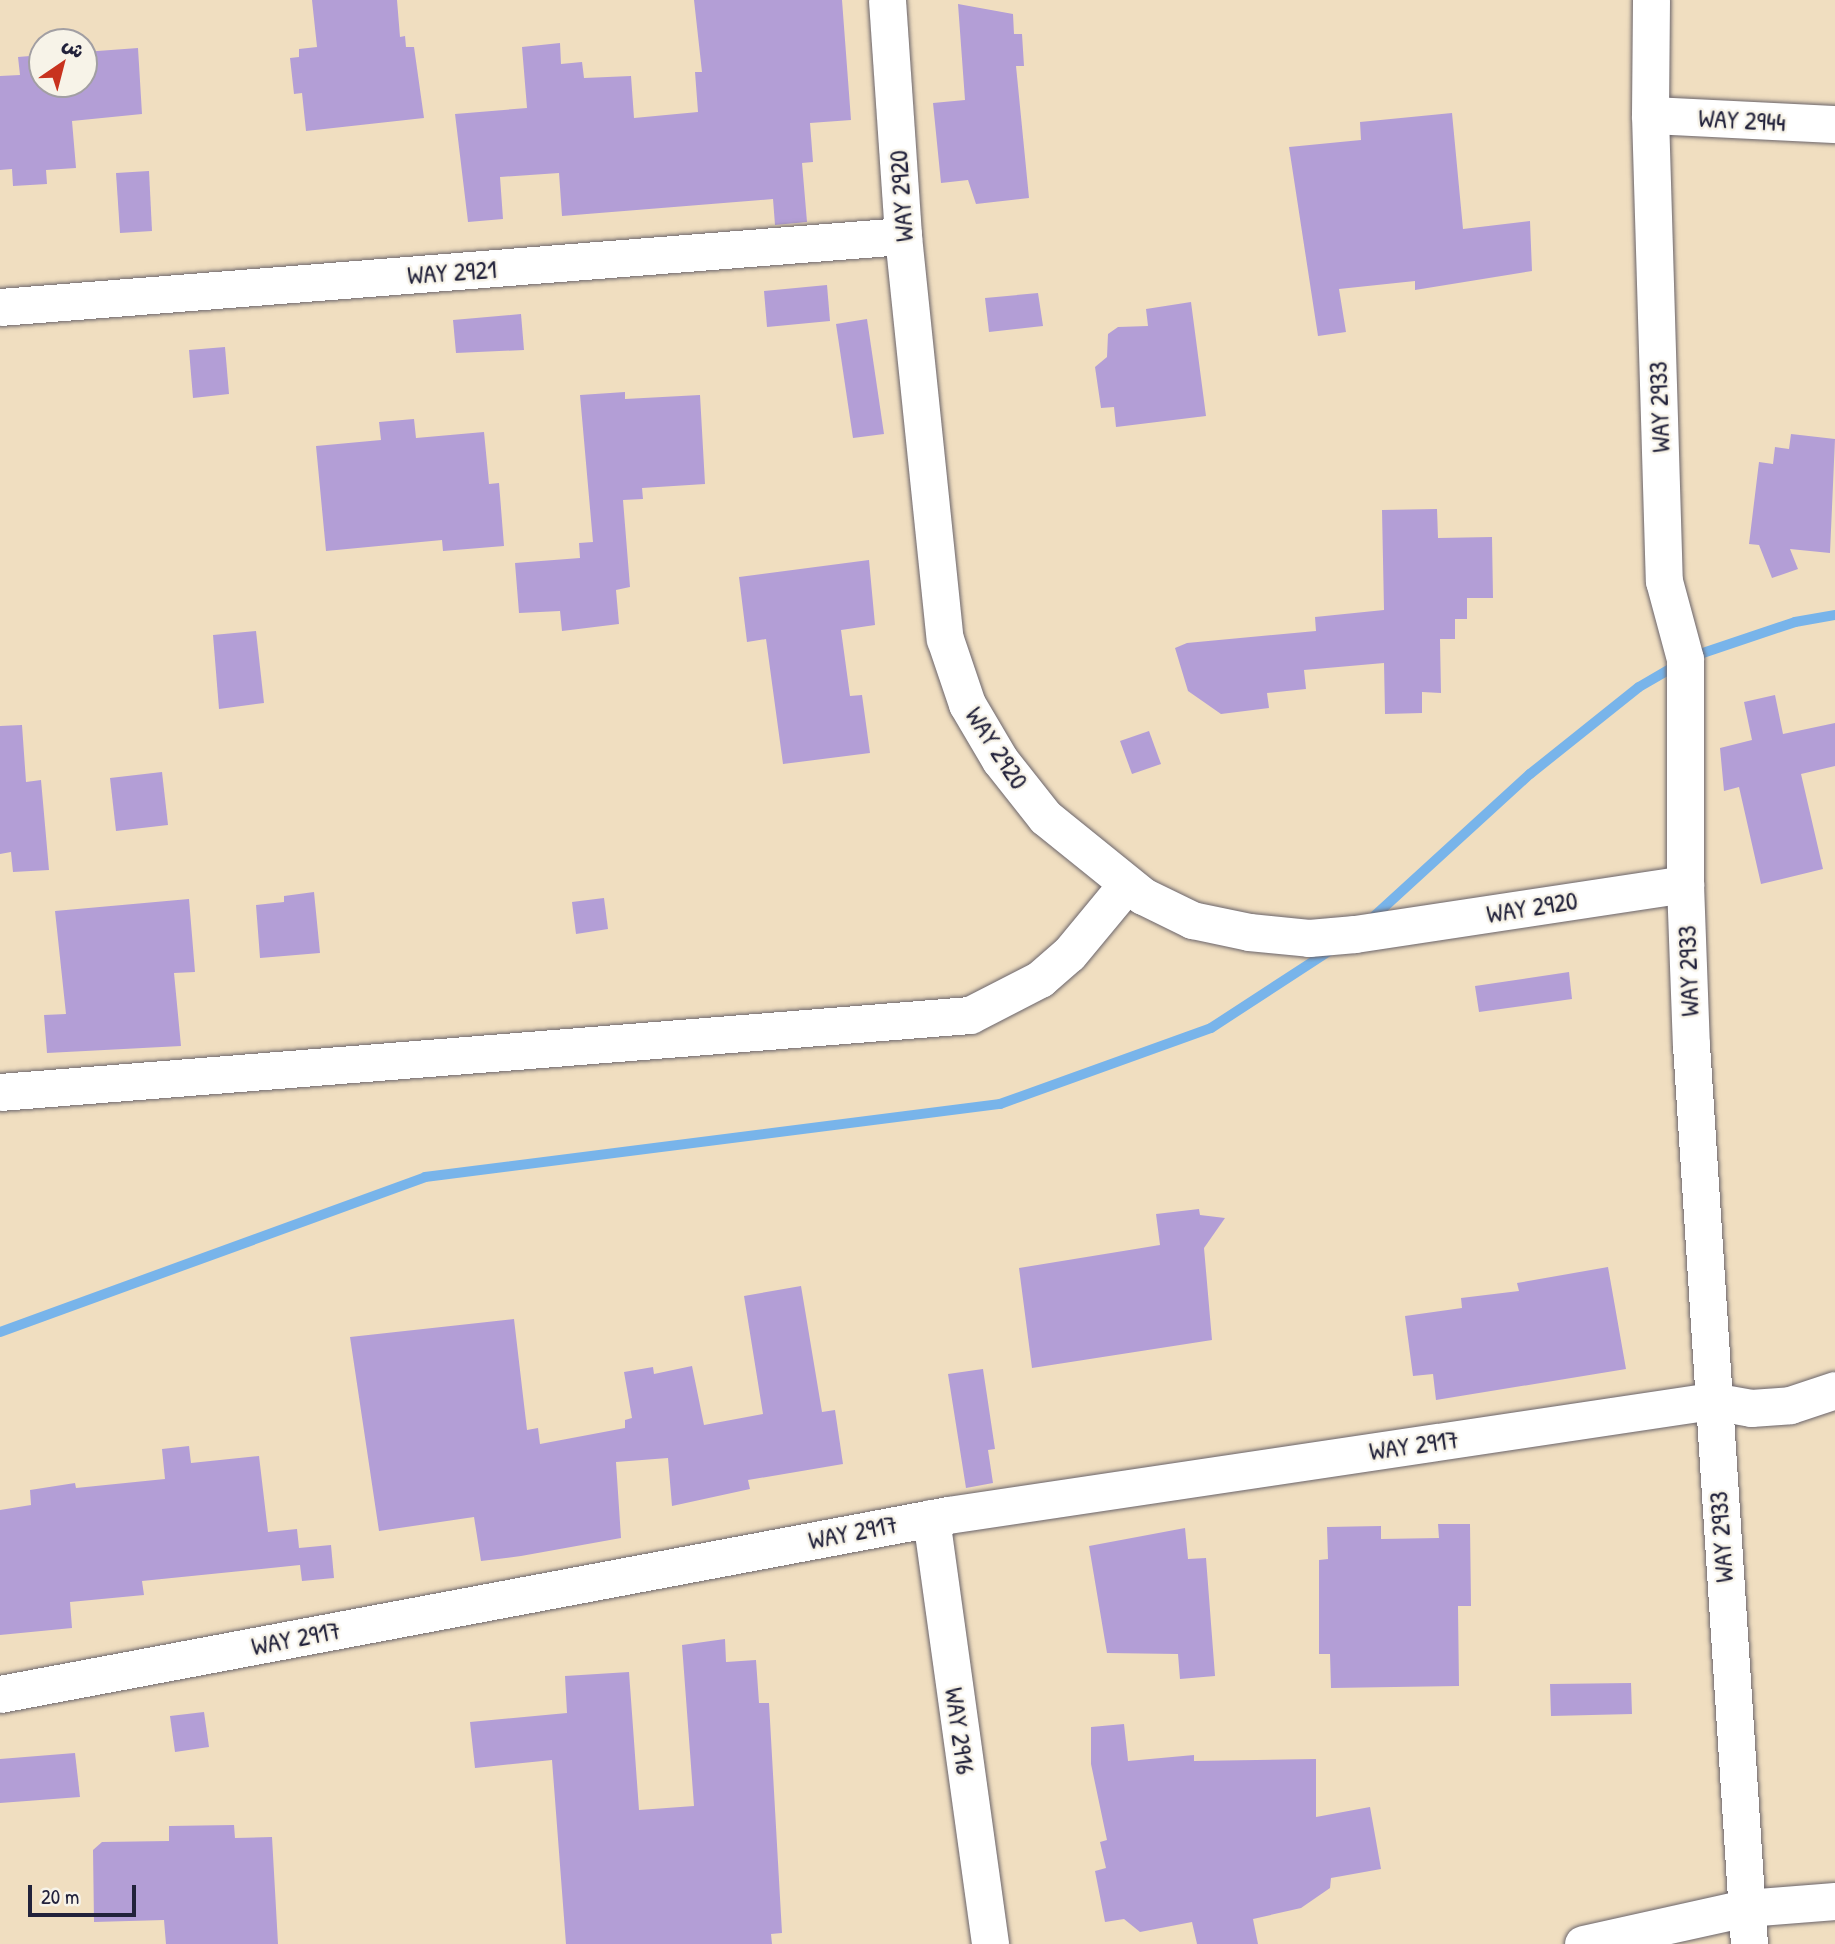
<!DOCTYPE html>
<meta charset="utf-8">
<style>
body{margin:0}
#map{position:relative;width:1835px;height:1944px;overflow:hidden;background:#f0dec0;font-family:"Patrick Hand","Playpen Sans Arabic",sans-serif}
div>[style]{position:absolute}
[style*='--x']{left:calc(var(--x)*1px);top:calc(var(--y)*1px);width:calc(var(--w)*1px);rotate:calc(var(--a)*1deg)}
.stream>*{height:10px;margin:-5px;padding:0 5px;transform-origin:5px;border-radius:5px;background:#78b4ea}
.building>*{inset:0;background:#b39ed6}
.roads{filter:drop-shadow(0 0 2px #6a646a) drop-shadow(0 0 2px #6a646a)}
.minor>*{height:37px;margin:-18.5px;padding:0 18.5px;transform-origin:18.5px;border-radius:18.5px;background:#fff}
span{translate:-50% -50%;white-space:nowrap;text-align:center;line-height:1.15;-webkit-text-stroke:5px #f7f3e8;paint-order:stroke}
.street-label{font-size:26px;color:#22223b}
.north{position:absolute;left:28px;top:28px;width:70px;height:70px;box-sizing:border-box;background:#f7f3e8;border:2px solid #a29fa3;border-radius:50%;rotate:35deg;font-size:19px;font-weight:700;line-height:28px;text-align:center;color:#22223b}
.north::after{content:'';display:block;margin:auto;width:24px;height:32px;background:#c8321e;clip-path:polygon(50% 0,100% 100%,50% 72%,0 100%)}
.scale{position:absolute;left:28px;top:1885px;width:108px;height:32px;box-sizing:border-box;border:4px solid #22223b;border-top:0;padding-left:9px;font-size:21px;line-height:24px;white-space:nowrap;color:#22223b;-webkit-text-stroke:5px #f7f3e8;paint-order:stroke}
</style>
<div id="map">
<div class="stream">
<div style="--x:1691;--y:657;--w:110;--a:-18.6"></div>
<div style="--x:1795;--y:622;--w:41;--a:-9.9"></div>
<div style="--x:1370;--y:920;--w:217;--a:-42.4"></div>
<div style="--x:1530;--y:774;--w:139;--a:-38.6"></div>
<div style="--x:1639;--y:687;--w:44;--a:-30.1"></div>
<div style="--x:0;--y:1332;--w:452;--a:-20"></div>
<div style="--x:425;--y:1177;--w:580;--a:-7.24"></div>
<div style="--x:1000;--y:1104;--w:224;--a:-19.8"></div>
<div style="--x:1211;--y:1028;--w:145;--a:-33.1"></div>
</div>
<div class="building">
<div style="clip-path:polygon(312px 0,397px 0,400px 37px,405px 36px,406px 47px,414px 47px,424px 118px,306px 131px,302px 93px,294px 94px,290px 58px,299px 57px,299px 49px,317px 47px)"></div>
<div style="clip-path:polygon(694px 0,842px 0,851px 120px,810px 123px,813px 162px,802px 163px,807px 222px,775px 225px,773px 199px,562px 216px,559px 173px,500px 177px,503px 219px,468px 222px,455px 114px,527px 108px,522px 47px,560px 43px,561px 64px,582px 62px,584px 78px,631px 76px,634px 118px,698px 112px,695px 72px,702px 72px)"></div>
<div style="clip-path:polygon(958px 4px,1013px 14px,1014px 34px,1022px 34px,1024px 66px,1016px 66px,1029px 198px,976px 204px,968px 180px,941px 183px,933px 103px,965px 100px)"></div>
<div style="clip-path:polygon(138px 48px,142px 114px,72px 121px,76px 168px,46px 170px,47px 184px,13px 186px,12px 169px,0 170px,0 76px,20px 75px,18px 57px,42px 55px,42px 84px,84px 84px,84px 52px)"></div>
<div style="clip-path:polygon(1452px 113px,1463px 229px,1530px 221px,1532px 271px,1415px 290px,1415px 281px,1339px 289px,1346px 332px,1318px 336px,1289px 147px,1361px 140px,1360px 122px)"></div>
<div style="clip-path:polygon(149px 171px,152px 231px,120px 233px,116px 173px)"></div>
<div style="clip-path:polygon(827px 285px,830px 321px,767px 327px,764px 291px)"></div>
<div style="clip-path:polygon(1038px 293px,1043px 326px,989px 332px,985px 298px)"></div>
<div style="clip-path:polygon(1191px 302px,1206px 416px,1116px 427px,1114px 407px,1101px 408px,1095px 367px,1107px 357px,1108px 334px,1118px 327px,1148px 326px,1146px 309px)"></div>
<div style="clip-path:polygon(521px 314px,524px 350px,456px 353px,453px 320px)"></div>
<div style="clip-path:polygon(867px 319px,884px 434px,853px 438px,836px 324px)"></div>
<div style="clip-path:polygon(225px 347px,229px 394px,193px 398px,189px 350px)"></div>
<div style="clip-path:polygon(625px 392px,625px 399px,700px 395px,705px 484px,642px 488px,643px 499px,623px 500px,630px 587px,616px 590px,619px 624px,562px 631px,560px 611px,519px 613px,515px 563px,580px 558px,579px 543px,593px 542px,580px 395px)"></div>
<div style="clip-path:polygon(414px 419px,416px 438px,484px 432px,489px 484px,499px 483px,504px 546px,443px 551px,442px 540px,326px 551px,316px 446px,381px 440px,379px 422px)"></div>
<div style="clip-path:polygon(1791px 434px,1835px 439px,1830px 553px,1790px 549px,1798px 569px,1772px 578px,1759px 545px,1749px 544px,1759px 462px,1773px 464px,1775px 447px,1789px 449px)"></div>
<div style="clip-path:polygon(1437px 509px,1438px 538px,1492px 537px,1493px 598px,1467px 598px,1467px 619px,1455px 619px,1455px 639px,1440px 639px,1441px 693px,1422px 692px,1422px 713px,1385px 714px,1384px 663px,1304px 670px,1306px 689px,1267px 693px,1269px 708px,1221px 714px,1188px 691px,1175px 648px,1187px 643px,1316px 631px,1315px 617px,1384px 610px,1382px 510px)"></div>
<div style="clip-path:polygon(869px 560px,875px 625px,841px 630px,850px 696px,862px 695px,870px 753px,783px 764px,766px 639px,747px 642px,739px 577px)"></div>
<div style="clip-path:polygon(256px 631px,264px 703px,219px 709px,213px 635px)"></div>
<div style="clip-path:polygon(1775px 695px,1783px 734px,1835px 723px,1835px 766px,1801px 774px,1823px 869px,1761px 884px,1739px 787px,1724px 791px,1720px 748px,1752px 740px,1744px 702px)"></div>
<div style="clip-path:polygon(22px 725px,26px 782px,41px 780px,49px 870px,13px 872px,11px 852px,0 854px,0 726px)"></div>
<div style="clip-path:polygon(1149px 731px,1161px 764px,1132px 774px,1120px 741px)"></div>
<div style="clip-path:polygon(162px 772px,168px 825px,116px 831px,110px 778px)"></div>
<div style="clip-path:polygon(314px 892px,320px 953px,260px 958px,256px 905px,284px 902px,284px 896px)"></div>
<div style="clip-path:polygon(604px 898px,608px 929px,576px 934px,572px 902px)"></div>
<div style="clip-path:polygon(189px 899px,195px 972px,174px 973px,181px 1046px,47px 1053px,44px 1015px,66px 1014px,55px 911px)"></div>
<div style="clip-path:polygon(1569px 972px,1572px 999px,1479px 1012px,1475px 986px)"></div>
<div style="clip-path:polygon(1199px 1209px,1200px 1215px,1225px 1218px,1204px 1248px,1212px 1340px,1032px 1368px,1019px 1268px,1160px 1245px,1156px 1214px)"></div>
<div style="clip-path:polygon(1608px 1267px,1626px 1369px,1436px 1400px,1433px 1374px,1413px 1376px,1405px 1316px,1462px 1308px,1461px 1298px,1519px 1291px,1517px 1283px)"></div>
<div style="clip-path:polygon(801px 1286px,822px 1412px,835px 1410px,843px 1464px,748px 1480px,750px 1489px,672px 1506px,668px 1458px,616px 1462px,621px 1538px,521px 1556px,481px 1561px,474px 1517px,379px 1531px,350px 1337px,514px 1319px,527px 1430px,538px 1428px,540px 1444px,625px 1428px,625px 1420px,632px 1418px,624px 1372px,653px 1367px,654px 1374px,692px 1366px,704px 1425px,763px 1414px,744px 1296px)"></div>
<div style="clip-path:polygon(983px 1369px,995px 1449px,988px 1450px,993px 1483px,966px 1488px,948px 1374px)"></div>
<div style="clip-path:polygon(189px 1446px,191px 1463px,259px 1456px,268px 1532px,297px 1529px,299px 1548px,331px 1545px,334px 1578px,302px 1581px,300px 1565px,142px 1581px,144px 1595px,70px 1602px,72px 1628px,0 1635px,0 1510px,31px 1505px,30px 1490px,75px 1483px,76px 1488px,165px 1479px,162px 1449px)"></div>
<div style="clip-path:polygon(1438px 1524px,1470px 1524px,1471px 1606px,1458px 1606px,1459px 1686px,1331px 1688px,1330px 1654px,1319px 1654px,1319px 1560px,1328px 1559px,1327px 1527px,1381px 1526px,1381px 1539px,1439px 1538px)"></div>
<div style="clip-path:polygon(1185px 1528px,1188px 1559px,1206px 1558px,1215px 1676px,1180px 1679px,1178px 1654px,1107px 1653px,1089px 1546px)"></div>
<div style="clip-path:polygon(725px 1639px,726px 1662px,756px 1660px,759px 1703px,769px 1703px,782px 1933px,771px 1934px,772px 1944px,566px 1944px,552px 1760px,475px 1768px,470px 1722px,567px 1713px,565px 1676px,629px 1672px,639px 1810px,694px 1806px,682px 1645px)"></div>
<div style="clip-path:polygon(1631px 1683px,1632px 1714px,1551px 1716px,1550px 1684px)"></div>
<div style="clip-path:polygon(204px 1712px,209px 1747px,175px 1752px,170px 1716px)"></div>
<div style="clip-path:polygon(1124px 1724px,1128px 1761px,1194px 1755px,1194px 1761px,1316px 1759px,1316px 1817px,1370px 1807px,1381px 1869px,1331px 1878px,1330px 1888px,1301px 1908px,1253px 1919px,1258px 1944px,1197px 1944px,1192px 1922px,1140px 1932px,1124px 1919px,1105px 1922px,1095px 1871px,1106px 1868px,1100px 1842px,1107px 1840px,1091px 1764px,1091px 1727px)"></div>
<div style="clip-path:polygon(75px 1753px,80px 1797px,0 1803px,0 1759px)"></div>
<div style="clip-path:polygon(234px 1825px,235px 1838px,272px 1837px,278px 1944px,166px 1944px,164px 1920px,94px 1922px,93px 1850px,102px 1842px,169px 1841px,169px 1826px)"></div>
</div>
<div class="roads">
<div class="minor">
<div style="--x:887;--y:0;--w:237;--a:86.1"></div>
<div style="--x:903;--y:236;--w:405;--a:84.1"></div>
<div style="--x:945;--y:639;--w:69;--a:71.3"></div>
<div style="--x:967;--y:704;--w:65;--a:59.5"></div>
<div style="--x:1000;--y:760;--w:73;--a:51.7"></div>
<div style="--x:1045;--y:817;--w:126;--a:38.9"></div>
<div style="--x:1143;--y:896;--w:55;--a:26.1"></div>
<div style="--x:1192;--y:920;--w:58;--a:11.9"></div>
<div style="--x:1249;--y:932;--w:60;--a:5.7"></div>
<div style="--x:1309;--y:938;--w:46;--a:-5"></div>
<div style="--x:1355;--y:934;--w:334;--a:-8.6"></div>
<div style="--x:1651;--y:0;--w:115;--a:90.5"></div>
<div style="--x:1650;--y:115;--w:466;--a:88.3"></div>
<div style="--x:1664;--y:581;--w:81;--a:74.9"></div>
<div style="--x:1685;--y:659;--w:225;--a:90"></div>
<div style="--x:1685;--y:884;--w:161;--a:87.9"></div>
<div style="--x:1691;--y:1045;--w:901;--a:86.31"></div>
<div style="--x:1650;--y:115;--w:185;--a:2.8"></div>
<div style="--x:0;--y:307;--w:906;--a:-4.5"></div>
<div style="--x:0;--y:1092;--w:973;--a:-4.54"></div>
<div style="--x:970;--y:1015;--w:79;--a:-27.2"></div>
<div style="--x:1040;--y:979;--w:38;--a:-41"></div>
<div style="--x:1069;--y:954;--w:91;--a:-50.4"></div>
<div style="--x:931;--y:1518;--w:430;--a:82.1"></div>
<div style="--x:0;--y:1694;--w:965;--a:-10.69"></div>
<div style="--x:948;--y:1515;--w:772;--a:-8.49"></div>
<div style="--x:1712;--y:1401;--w:40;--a:10"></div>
<div style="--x:1751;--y:1408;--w:39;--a:-4"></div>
<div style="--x:1790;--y:1405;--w:47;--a:-18.4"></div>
<div style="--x:1583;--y:1944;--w:167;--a:-12.5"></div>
<div style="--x:1746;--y:1908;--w:89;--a:-4.5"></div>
</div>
</div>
<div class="street-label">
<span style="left:1742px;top:120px;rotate:3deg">WAY 2944</span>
<span style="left:901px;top:196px;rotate:-94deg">WAY 2920</span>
<span style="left:452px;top:272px;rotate:-4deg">WAY 2921</span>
<span style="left:1659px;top:407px;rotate:-92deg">WAY 2933</span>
<span style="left:997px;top:748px;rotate:57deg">WAY 2920</span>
<span style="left:1532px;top:907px;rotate:-9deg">WAY 2920</span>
<span style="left:1688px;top:971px;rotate:-92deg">WAY 2933</span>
<span style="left:1414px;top:1445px;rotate:-8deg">WAY 2917</span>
<span style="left:853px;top:1532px;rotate:-11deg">WAY 2917</span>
<span style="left:1721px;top:1537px;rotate:-94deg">WAY 2933</span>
<span style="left:296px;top:1638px;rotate:-11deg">WAY 2917</span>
<span style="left:960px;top:1731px;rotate:82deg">WAY 2916</span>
</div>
<div class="north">ش</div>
<div class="scale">20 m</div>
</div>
